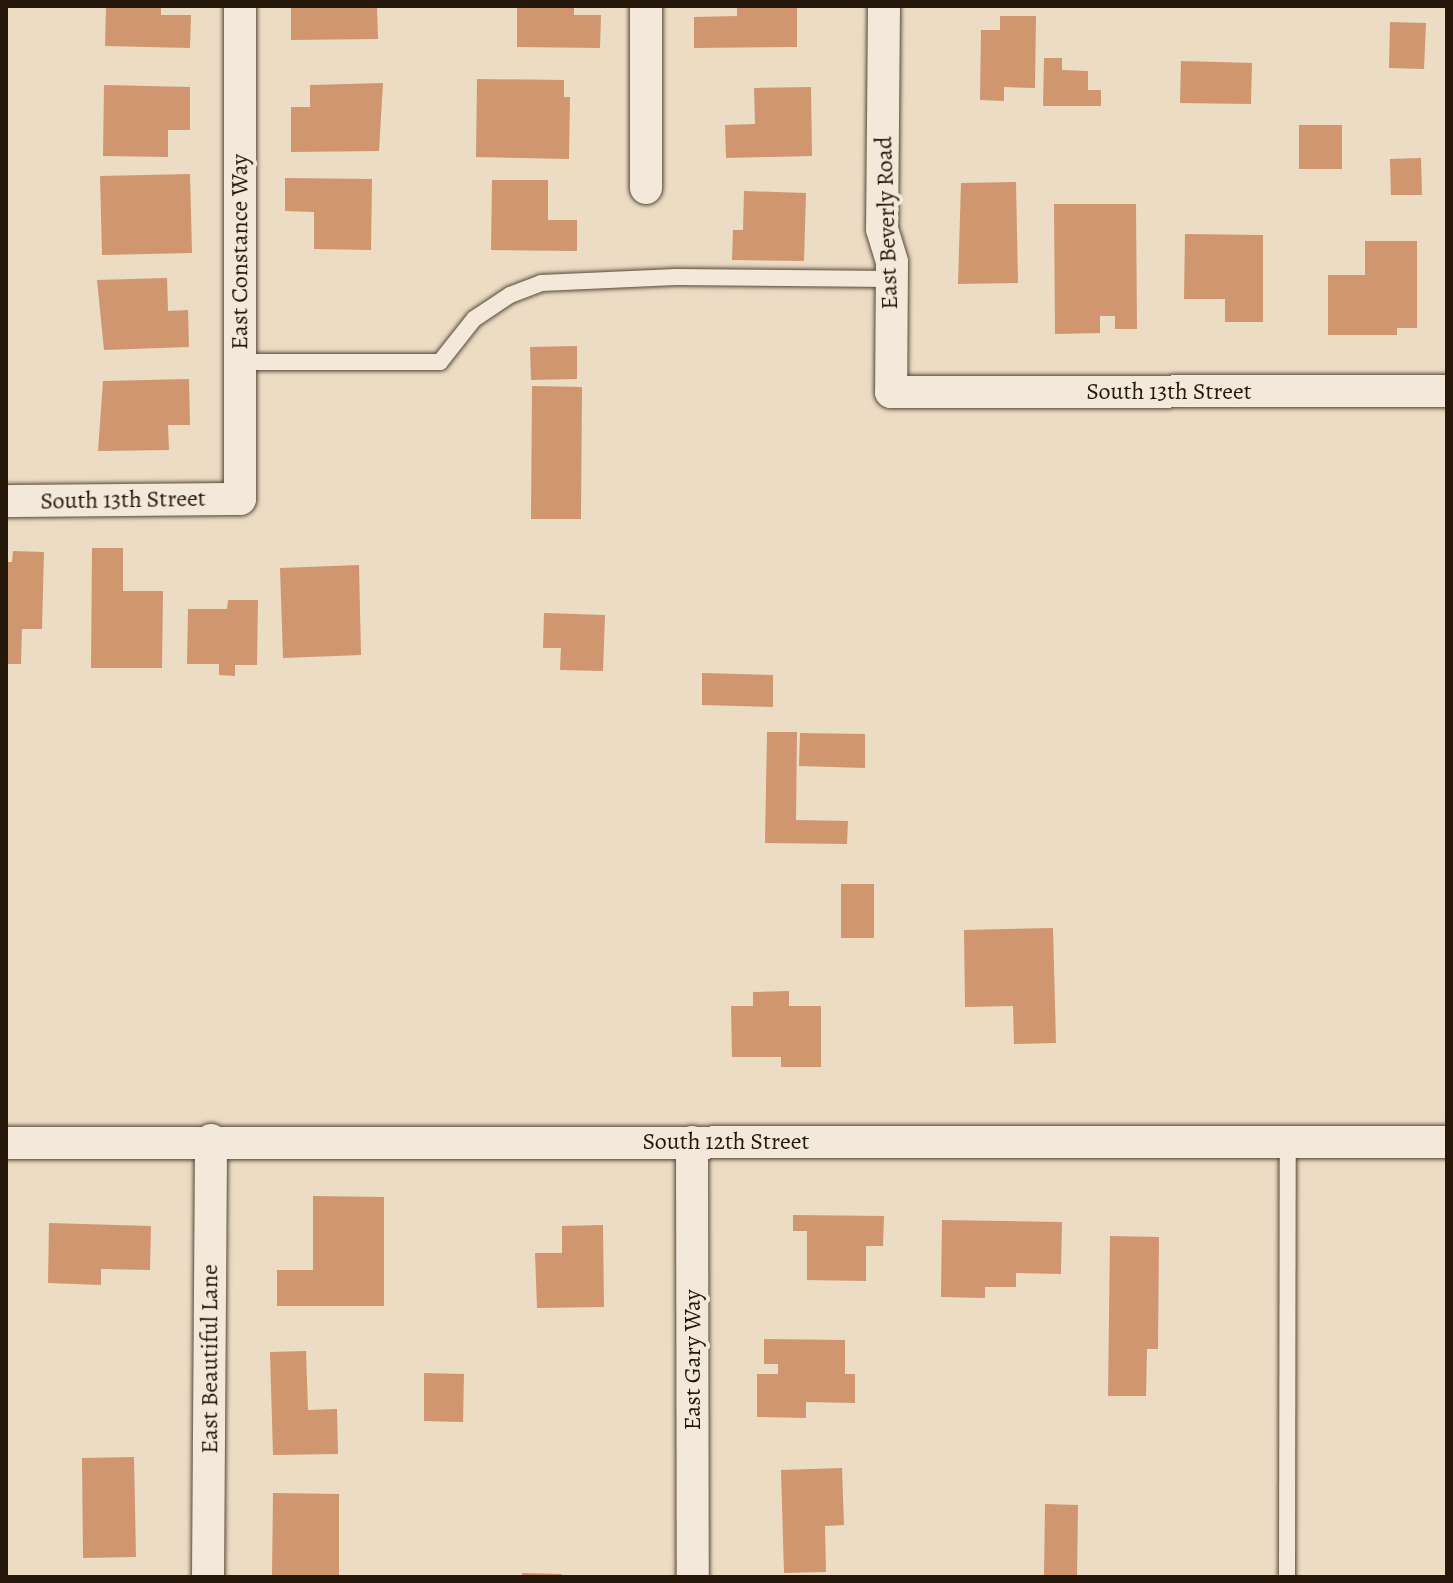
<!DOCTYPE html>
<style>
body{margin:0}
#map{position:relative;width:1453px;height:1583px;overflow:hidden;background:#ecdcc4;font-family:Alegreya,serif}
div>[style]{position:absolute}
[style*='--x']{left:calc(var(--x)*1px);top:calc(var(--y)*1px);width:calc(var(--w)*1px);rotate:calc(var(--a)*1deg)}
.building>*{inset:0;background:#cf9670}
.roads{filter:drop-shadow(0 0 2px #574938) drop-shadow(0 0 2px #574938)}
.lane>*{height:16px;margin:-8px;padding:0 8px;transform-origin:8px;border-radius:8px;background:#f3e8d9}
.street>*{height:32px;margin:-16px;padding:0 16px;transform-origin:16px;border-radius:16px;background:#f3e8d9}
span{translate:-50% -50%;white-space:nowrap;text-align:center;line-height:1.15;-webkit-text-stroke:8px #f3e8d9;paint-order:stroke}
.street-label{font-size:24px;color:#25180a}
.frame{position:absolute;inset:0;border:8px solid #25180a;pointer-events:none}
</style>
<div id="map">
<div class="building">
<div style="clip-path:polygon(106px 6px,161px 6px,161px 15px,191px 15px,190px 48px,105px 46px)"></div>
<div style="clip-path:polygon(320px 6px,377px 6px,378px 39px,291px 40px,291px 7px)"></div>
<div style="clip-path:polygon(517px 6px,574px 6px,574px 15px,601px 15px,600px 48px,517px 47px)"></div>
<div style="clip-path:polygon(737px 6px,797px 6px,797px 47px,694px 48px,694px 17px,737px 16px)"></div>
<div style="clip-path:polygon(1000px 16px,1036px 16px,1035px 88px,1004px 87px,1004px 101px,980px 100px,981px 30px,1000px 30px)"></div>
<div style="clip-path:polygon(1390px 22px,1426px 23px,1424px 69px,1389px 68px)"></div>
<div style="clip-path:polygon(1044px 58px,1062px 58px,1062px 70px,1088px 71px,1088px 90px,1101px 90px,1101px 106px,1043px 106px)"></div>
<div style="clip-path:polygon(1181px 61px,1252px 63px,1251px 104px,1180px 103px)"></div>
<div style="clip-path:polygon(477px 79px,564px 80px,564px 97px,570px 97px,569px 159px,476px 157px)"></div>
<div style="clip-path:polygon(383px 83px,379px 151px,291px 152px,291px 107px,310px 107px,310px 85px)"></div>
<div style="clip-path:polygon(104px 85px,190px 87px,190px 130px,168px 130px,168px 157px,103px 156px)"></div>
<div style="clip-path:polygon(811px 87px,812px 156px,726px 158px,725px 125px,755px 124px,754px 88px)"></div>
<div style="clip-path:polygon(1299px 125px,1342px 125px,1342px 169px,1299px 169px)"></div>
<div style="clip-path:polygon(1421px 158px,1422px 195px,1391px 195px,1390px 159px)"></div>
<div style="clip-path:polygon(190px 174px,192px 253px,102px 255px,100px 176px)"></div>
<div style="clip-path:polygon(285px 178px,372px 179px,371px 250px,314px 249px,314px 212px,285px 211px)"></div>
<div style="clip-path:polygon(492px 180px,548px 180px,548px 220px,577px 220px,577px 251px,491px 250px)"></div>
<div style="clip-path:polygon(1016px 182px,1018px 283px,958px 284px,961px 183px)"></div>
<div style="clip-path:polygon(744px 191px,806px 193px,804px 261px,732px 260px,733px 230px,743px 230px)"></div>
<div style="clip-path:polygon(1054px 204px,1136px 204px,1137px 329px,1115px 329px,1115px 316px,1100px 316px,1100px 333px,1055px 334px)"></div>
<div style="clip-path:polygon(1185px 234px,1263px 235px,1263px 322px,1225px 322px,1225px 299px,1184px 299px)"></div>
<div style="clip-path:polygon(1365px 241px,1417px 241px,1417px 328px,1397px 328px,1397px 335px,1328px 335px,1328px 275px,1365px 275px)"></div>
<div style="clip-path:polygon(167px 278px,168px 311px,188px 310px,189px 347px,104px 350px,97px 280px)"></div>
<div style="clip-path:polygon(577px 346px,577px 379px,531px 380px,530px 347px)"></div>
<div style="clip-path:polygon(189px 379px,190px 425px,168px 425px,169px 450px,98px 451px,103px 381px)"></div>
<div style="clip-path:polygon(532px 386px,582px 387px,581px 519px,531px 519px)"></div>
<div style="clip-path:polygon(92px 548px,123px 548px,123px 591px,163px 591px,162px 668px,91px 668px)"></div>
<div style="clip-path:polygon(13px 551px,44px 552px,42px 629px,22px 629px,21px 664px,6px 664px,6px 562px,12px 562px)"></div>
<div style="clip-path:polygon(359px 565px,361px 655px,283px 658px,280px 568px)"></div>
<div style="clip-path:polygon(228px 600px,258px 600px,257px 665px,235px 665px,235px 676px,219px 675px,219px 664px,187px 664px,188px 609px,227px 609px)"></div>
<div style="clip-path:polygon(544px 613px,605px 615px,603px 671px,560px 670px,561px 648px,543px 648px)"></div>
<div style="clip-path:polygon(702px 673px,773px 675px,773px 707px,702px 705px)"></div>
<div style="clip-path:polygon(767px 732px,797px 732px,796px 820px,848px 821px,847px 844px,765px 843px)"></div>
<div style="clip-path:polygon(800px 733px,865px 734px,865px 768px,799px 766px)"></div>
<div style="clip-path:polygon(841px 884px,874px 884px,874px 938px,841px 938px)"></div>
<div style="clip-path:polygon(1053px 928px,1056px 1043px,1014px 1044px,1013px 1006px,965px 1007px,964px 930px)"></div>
<div style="clip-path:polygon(789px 991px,789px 1006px,821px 1006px,821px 1067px,781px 1067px,781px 1057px,732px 1057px,731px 1006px,753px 1006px,753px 992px)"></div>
<div style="clip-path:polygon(313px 1196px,384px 1197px,384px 1306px,277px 1306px,277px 1270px,313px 1270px)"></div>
<div style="clip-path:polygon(793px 1215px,884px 1216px,883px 1246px,866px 1246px,866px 1281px,807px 1280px,807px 1231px,793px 1231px)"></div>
<div style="clip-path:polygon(942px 1220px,1062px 1222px,1061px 1274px,1016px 1273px,1016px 1287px,985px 1287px,985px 1298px,941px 1297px)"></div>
<div style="clip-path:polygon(49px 1223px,151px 1226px,150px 1270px,101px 1269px,101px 1285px,48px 1283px)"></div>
<div style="clip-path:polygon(603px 1225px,604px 1307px,537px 1308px,535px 1253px,562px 1253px,562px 1226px)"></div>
<div style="clip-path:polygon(1110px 1236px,1159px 1237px,1158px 1349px,1147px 1349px,1146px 1396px,1108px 1396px)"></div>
<div style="clip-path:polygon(764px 1339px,845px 1340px,845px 1374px,855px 1374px,855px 1403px,806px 1402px,806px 1418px,757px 1417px,757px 1374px,778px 1374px,778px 1364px,764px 1364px)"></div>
<div style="clip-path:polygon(306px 1351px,308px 1410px,337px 1409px,338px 1454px,273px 1455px,270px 1352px)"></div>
<div style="clip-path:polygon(424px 1373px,464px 1374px,463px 1422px,424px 1421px)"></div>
<div style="clip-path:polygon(134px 1457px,136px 1557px,83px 1558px,82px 1458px)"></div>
<div style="clip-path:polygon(842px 1468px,844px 1525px,825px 1526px,826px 1572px,784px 1573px,781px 1470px)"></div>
<div style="clip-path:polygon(273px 1493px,339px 1494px,339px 1577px,272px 1577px)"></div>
<div style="clip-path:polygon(1045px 1504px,1078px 1505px,1077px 1577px,1044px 1577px)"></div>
<div style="clip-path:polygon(522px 1573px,562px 1574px,562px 1577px,522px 1577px)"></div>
</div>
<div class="roads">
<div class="lane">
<div style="--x:240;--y:362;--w:200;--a:0"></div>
<div style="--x:440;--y:362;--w:55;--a:-51.7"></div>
<div style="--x:474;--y:319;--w:43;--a:-33.7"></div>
<div style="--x:510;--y:295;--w:33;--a:-21"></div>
<div style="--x:541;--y:283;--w:135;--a:-2.5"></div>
<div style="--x:676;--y:277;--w:216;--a:0.5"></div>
<div style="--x:1287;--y:1577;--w:435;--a:-89.9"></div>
</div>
<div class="street">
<div style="--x:646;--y:6;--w:182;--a:90"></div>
<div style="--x:884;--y:6;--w:223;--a:90.5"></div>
<div style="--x:882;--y:229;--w:34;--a:73"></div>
<div style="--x:892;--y:262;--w:130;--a:90.4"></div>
<div style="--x:891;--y:392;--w:556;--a:-0.1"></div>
<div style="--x:6;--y:501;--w:234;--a:-0.5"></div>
<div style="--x:240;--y:499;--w:493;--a:-90"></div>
<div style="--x:692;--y:1142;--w:435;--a:89.9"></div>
<div style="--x:6;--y:1143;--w:1441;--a:-0.04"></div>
<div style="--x:208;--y:1577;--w:437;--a:-89.6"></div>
</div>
</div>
<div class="street-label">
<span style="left:887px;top:223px;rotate:-92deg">East Beverly Road</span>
<span style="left:240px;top:252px;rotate:-90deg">East Constance Way</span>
<span style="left:1169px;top:392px">South 13th Street</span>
<span style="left:123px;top:500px;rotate:-1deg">South 13th Street</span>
<span style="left:726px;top:1142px">South 12th Street</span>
<span style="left:210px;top:1359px;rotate:-90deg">East Beautiful Lane</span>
<span style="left:693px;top:1360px;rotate:-90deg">East Gary Way</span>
</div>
<div class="frame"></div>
</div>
